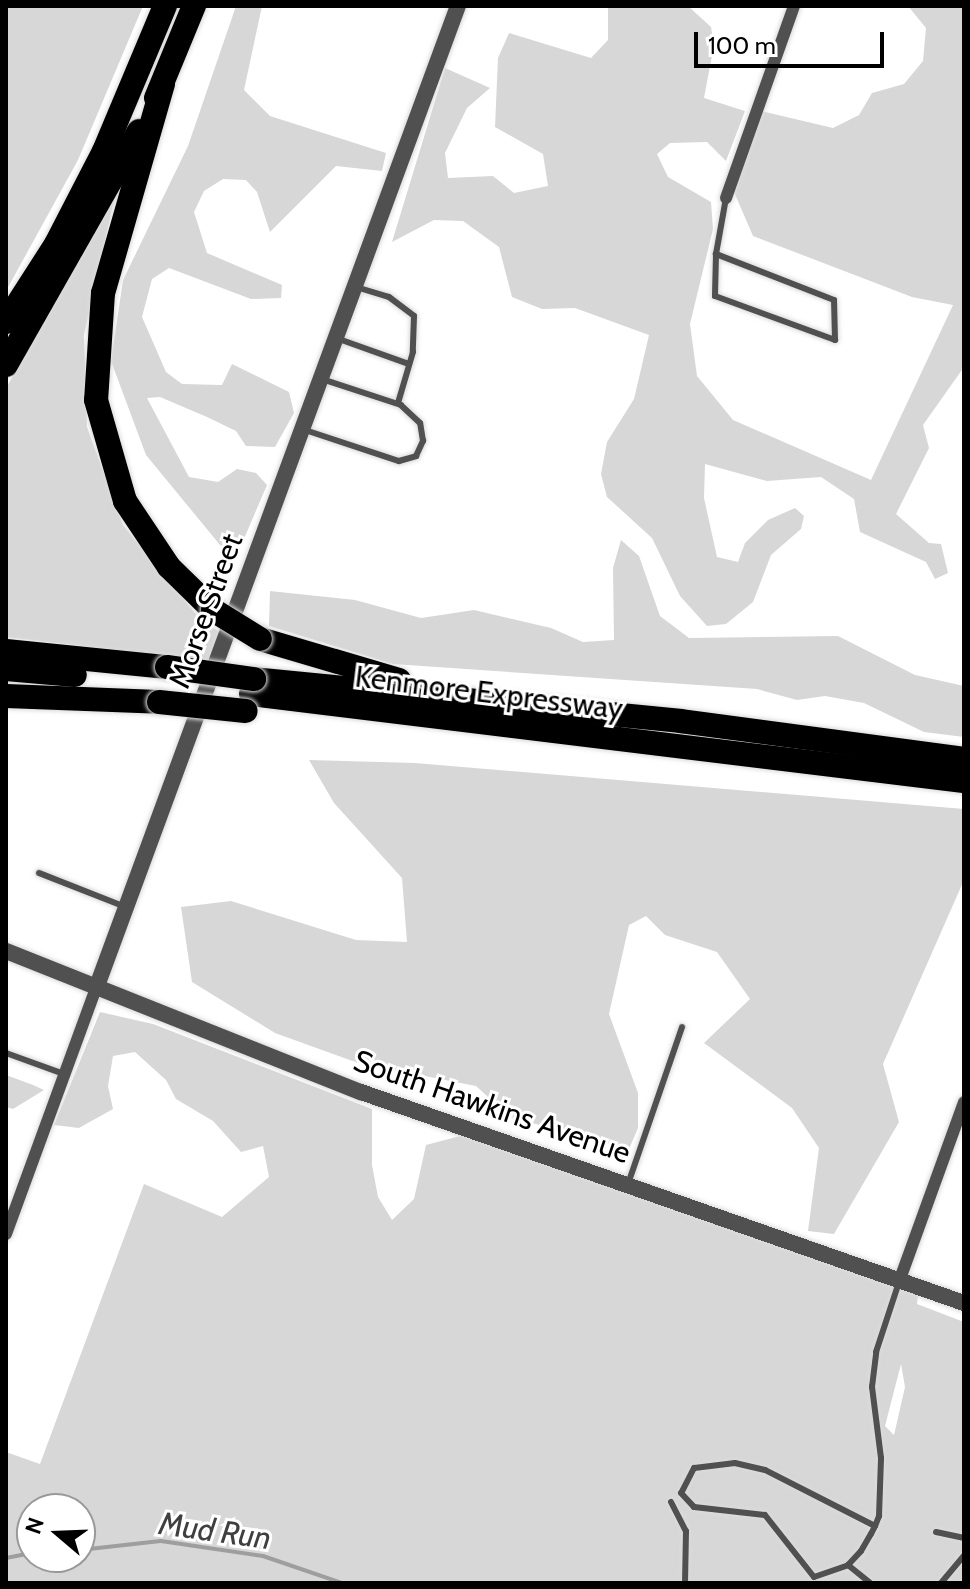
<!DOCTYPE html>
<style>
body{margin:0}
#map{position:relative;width:970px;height:1589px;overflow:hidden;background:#fff;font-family:Cabin,sans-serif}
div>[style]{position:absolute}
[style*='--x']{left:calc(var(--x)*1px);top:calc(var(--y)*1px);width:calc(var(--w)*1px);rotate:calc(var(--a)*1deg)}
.green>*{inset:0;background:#d7d7d7}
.stream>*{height:4px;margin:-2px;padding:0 2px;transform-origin:2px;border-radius:2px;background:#9e9e9e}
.roads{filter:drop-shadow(0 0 2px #dbdbdb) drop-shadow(0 0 2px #dbdbdb)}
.service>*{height:6px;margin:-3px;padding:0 3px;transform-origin:3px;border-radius:3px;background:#505050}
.minor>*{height:12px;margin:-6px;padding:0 6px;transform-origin:6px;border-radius:6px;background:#505050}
.tertiary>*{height:16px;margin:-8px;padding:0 8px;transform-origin:8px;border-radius:8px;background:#505050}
.motorway>*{height:24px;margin:-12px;padding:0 12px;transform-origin:12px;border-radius:12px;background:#000}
.bridges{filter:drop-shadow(0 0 2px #dbdbdb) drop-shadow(0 0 2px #dbdbdb)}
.motorway-bridge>*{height:24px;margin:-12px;padding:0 12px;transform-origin:12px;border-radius:12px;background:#000}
span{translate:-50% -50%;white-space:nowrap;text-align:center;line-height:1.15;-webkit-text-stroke:6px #fff;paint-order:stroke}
.street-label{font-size:30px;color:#000}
.water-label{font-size:32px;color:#3f3f3f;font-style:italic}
.frame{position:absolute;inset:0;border:8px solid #000;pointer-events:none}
.north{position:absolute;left:16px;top:1493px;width:80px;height:80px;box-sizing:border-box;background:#fff;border:2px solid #999;border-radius:50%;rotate:289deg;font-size:22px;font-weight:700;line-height:32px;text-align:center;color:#000}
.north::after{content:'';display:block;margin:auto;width:28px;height:36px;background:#000;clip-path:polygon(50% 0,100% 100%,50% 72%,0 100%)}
.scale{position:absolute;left:694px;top:32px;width:190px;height:36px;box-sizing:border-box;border:4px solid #000;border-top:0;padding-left:10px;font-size:24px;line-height:28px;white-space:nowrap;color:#000;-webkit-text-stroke:6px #fff;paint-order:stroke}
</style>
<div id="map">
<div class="green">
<div style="clip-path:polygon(6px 6px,143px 6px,78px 160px,6px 291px)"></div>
<div style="clip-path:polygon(236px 6px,262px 6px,244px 90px,270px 116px,386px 153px,382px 171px,336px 166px,270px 232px,257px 192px,246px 180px,223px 179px,204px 191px,194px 212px,207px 253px,282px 285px,281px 298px,251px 299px,169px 268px,152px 279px,142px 317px,166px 372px,182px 384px,222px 385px,232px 364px,289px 392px,294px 413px,275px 447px,246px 446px,236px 431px,207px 417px,160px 397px,147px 398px,189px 477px,218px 482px,237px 469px,256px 473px,267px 485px,234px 562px,146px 455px,111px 361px,123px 280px,188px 146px)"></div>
<div style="clip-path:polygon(608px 6px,688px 6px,711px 27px,714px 45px,704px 98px,745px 111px,726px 161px,707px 142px,670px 143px,657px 154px,668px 177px,711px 202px,713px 229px,690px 324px,697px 376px,733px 420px,871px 480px,953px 305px,912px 297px,753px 236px,734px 192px,761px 111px,833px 128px,859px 115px,872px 93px,904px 84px,923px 61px,926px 28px,908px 6px,964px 6px,964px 367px,923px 425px,929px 448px,896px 514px,929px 543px,941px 544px,948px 573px,935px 579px,926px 562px,860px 532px,854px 499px,821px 477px,767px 481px,705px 464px,704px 498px,717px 557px,738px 562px,745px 543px,768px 520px,795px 508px,804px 516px,801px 529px,771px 555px,753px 602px,726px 624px,707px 626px,680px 596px,652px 538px,607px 497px,601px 474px,607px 442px,634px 399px,649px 335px,575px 308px,542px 309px,512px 297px,499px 247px,463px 221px,434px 220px,392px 242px,445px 68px,490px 88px,467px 108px,445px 153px,448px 178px,493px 176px,514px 193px,548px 186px,543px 154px,495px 127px,498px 58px,509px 33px,591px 58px,608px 40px)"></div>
<div style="clip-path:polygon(114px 200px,84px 335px,87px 427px,123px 525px,195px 613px,219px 632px,209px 661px,6px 637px,6px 388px)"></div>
<div style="clip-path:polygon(621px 540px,639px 556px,660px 616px,689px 638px,838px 636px,915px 675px,964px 686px,964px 737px,924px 732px,864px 703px,825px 696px,797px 700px,757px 689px,393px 664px,269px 626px,270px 591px,355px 600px,421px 618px,474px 610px,551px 628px,583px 642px,614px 640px,613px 568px)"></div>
<div style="clip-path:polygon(309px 760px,415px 763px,964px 809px,964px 880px,883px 1064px,899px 1122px,834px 1234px,808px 1231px,819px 1148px,792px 1108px,704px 1043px,750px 999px,717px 952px,665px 935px,646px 916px,629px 925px,609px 1014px,638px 1093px,638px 1128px,629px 1149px,510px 1117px,476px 1086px,358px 1063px,275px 1033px,192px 982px,181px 907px,231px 901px,356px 940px,407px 942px,402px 878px,334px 803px)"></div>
<div style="clip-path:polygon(evenodd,100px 1012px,153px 1024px,372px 1109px,372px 1165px,378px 1197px,392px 1220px,414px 1199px,426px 1145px,464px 1135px,918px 1295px,917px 1304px,964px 1322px,964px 1583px,6px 1583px,6px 1452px,40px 1464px,144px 1184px,222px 1217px,269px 1177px,263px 1146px,241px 1152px,213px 1121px,176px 1099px,166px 1080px,135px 1052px,113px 1056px,108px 1086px,113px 1109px,79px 1128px,54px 1125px,100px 1012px,901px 1364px,905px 1387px,894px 1435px,885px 1426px,901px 1364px,100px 1012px,32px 1509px,80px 1509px,80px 1557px,32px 1557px,32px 1509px)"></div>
<div style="clip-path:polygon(6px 1075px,33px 1085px,44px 1090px,13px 1109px,6px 1107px)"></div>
</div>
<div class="stream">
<div style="--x:80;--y:1550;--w:81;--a:-6.3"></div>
<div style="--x:161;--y:1541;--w:103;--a:8.4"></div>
<div style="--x:263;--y:1556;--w:83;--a:18.9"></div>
<div style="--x:6;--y:1558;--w:26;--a:-11"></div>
</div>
<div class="roads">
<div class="service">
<div style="--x:716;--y:254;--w:42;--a:91.4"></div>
<div style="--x:715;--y:296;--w:128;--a:20.1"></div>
<div style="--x:835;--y:340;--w:40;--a:-91.4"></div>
<div style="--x:834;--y:300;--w:127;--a:-158.7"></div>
<div style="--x:716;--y:254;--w:57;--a:-79.9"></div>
<div style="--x:356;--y:287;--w:34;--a:17"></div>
<div style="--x:389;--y:297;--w:31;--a:37"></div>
<div style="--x:414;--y:316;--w:36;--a:92"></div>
<div style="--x:413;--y:352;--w:53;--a:106.4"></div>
<div style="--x:336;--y:338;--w:77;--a:19.6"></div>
<div style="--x:305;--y:430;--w:99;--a:18.3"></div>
<div style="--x:399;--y:461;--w:18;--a:-16"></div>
<div style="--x:416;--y:456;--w:17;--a:-65"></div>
<div style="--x:423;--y:441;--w:18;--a:-99"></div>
<div style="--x:420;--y:423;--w:26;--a:-137"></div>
<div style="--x:401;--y:405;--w:83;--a:-161.8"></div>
<div style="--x:39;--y:873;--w:90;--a:21.4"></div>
<div style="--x:6;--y:1053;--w:62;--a:19.9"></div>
<div style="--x:628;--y:1184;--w:166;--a:-71"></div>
<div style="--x:671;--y:1502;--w:33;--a:63"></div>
<div style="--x:686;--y:1531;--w:52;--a:91.1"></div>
<div style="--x:875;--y:1526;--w:123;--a:-153"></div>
<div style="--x:765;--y:1470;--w:31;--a:-167"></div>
<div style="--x:735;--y:1463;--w:41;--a:173"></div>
<div style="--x:694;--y:1468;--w:28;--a:117"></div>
<div style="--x:681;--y:1493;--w:19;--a:47"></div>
<div style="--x:694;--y:1507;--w:71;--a:6.4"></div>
<div style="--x:765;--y:1515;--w:79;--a:51.7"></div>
<div style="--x:814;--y:1577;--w:36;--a:-19"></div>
<div style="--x:848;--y:1565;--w:19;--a:-47"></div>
<div style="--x:861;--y:1551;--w:20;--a:-60"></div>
<div style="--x:871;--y:1534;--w:9;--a:-63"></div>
<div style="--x:875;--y:1526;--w:11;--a:-68"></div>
<div style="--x:879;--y:1516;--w:58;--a:-88"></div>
<div style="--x:881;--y:1458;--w:72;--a:-97.2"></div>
<div style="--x:872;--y:1387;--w:35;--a:-83"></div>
<div style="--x:876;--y:1352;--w:74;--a:-71.8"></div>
<div style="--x:936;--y:1532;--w:29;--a:12"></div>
<div style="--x:848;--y:1565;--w:28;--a:39"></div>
<div style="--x:941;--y:1583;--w:35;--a:-50"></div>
</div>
<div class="minor">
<div style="--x:726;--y:198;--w:204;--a:-70.5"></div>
<div style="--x:6;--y:1234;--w:264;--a:-69.9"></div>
<div style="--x:900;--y:1279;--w:188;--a:-70.1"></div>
</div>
<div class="tertiary">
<div style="--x:6;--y:951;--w:382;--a:21.7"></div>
<div style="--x:361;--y:1092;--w:639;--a:19.29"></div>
<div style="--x:97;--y:986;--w:1044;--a:-69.78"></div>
</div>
<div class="motorway">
<div style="--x:163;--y:84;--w:217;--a:106"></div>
<div style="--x:103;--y:293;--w:107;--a:93.7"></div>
<div style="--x:96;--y:400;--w:105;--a:74"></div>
<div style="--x:125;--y:501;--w:79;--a:56.3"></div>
<div style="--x:169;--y:567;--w:62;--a:44.3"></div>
<div style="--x:156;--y:98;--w:100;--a:-67.6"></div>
<div style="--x:6;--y:322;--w:93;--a:-57.3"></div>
<div style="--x:56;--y:244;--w:105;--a:-62.7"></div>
<div style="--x:104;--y:151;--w:157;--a:-67.2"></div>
<div style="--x:6;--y:365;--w:269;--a:-60.4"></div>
<div style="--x:260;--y:639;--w:145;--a:16.4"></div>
<div style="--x:6;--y:651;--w:162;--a:5.7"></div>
<div style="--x:6;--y:669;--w:69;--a:5"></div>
<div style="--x:254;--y:679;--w:428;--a:5.6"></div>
<div style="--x:680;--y:721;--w:287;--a:7.6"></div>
<div style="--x:251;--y:694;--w:718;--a:6.96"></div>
<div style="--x:6;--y:696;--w:153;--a:2.2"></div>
</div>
</div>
<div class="bridges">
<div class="motorway-bridge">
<div style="--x:213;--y:610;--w:55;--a:31.7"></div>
<div style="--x:167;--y:667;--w:88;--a:7.9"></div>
<div style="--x:159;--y:702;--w:87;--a:5.9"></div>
</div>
</div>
<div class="street-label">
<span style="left:206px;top:611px;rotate:-70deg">Morse Street</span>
<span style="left:489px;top:693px;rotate:7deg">Kenmore Expressway</span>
<span style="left:492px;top:1107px;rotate:19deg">South Hawkins Avenue</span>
</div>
<div class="water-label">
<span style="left:215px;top:1531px;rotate:8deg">Mud Run</span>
</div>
<div class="frame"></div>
<div class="north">N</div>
<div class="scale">100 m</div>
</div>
